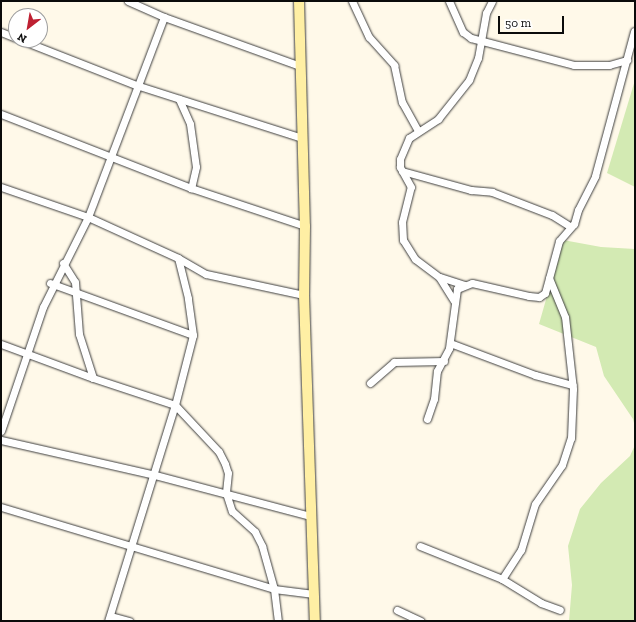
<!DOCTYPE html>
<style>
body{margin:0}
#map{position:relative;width:636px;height:622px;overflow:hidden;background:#fff9e9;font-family:"Zilla Slab",serif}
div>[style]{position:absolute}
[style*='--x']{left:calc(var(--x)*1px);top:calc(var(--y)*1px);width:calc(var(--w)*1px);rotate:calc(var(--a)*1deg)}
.green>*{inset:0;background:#d3eab3}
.roads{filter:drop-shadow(0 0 1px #3e3e3e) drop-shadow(0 0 1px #3e3e3e)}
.street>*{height:7px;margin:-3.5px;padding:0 3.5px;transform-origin:3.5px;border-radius:3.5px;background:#fff}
.secondary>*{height:10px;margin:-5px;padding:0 5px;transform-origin:5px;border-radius:5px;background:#ffefa4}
span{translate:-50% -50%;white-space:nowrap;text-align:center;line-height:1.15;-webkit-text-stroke:4px #fff;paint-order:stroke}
.frame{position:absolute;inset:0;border:2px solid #0b0b0b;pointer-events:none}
.north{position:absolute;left:8px;top:8px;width:40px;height:40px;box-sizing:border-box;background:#fff;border:1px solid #9d9d9d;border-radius:50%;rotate:211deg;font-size:11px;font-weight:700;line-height:16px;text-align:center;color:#0b0b0b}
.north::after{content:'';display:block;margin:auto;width:14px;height:18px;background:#be2032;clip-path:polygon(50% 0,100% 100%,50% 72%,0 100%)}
.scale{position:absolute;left:498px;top:16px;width:66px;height:18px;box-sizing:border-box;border:2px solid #0b0b0b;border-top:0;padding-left:5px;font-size:12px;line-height:14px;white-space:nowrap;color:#0b0b0b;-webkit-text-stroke:3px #fff;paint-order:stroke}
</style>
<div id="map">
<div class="green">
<div style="clip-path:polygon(635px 80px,635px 187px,607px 173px)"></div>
<div style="clip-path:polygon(563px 240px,601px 247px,635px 249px,635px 427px,633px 419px,604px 376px,596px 347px,539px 324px)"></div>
<div style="clip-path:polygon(635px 445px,635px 621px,569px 621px,572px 585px,568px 546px,580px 509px,601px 483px,630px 456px)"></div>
</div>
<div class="roads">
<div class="street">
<div style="--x:128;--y:1;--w:39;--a:24"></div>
<div style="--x:164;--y:17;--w:145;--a:19.8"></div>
<div style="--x:352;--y:1;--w:40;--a:65"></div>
<div style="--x:369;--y:37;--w:38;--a:48"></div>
<div style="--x:394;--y:65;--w:38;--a:78"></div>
<div style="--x:402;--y:102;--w:33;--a:61"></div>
<div style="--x:449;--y:1;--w:34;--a:66"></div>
<div style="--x:463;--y:32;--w:10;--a:37"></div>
<div style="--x:471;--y:38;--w:106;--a:14.7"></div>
<div style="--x:574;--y:65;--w:35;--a:0"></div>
<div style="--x:609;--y:65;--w:19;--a:-16"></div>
<div style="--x:1;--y:32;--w:16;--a:22"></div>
<div style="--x:21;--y:40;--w:123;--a:21.4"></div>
<div style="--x:136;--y:85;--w:174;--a:17.7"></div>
<div style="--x:179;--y:99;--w:27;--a:66"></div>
<div style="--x:190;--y:124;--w:43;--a:82.1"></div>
<div style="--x:196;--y:167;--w:22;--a:103"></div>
<div style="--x:1;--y:114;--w:204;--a:21.3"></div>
<div style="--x:191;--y:188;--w:120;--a:18.4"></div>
<div style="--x:402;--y:171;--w:72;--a:15.4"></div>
<div style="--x:471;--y:190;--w:21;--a:5"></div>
<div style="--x:492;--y:192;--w:64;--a:21"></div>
<div style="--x:552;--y:215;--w:22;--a:32"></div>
<div style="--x:1;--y:187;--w:92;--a:19"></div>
<div style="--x:88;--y:217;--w:99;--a:24.5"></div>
<div style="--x:178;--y:258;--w:32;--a:30"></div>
<div style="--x:206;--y:274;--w:100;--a:12.1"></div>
<div style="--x:63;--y:263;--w:22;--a:58"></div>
<div style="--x:75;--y:282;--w:52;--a:85.6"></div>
<div style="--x:79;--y:334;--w:46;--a:72.3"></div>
<div style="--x:440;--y:277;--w:26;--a:18"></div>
<div style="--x:50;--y:283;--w:152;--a:20"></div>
<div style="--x:454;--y:301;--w:28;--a:-122"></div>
<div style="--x:439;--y:277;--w:30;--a:-143"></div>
<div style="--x:415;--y:259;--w:22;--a:-122"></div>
<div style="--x:403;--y:240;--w:18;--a:-93"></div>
<div style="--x:402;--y:222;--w:36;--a:-76"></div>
<div style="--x:411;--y:187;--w:23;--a:-119"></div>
<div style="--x:400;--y:167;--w:8;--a:-90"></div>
<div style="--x:400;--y:159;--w:23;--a:-67"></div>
<div style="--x:409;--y:138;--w:35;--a:-33"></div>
<div style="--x:438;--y:119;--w:50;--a:-51.5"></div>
<div style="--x:469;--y:80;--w:24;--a:-68"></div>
<div style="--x:478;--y:58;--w:46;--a:-79.9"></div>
<div style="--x:486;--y:13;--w:13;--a:-63"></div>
<div style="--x:450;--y:343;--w:91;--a:20.6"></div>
<div style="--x:535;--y:375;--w:39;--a:15"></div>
<div style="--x:1;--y:344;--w:98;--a:20.3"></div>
<div style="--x:93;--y:378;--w:86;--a:18.2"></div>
<div style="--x:175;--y:405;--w:64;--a:46.9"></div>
<div style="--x:219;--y:452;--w:13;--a:63"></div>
<div style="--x:225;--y:464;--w:9;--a:72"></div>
<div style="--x:228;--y:473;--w:20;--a:96"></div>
<div style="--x:226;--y:493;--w:19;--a:72"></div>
<div style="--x:232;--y:511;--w:31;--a:42"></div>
<div style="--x:255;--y:532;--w:16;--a:63"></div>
<div style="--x:262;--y:546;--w:45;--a:74.4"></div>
<div style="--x:274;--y:589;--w:32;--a:83"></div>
<div style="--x:370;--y:383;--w:32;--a:-41"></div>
<div style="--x:394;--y:362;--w:50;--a:-1.1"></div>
<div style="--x:427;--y:419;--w:21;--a:-71"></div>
<div style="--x:434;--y:399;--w:28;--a:-84"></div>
<div style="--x:437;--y:371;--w:26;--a:-62"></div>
<div style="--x:449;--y:348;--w:60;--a:-82.3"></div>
<div style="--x:457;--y:289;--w:16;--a:-22"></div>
<div style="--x:472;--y:283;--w:58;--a:12.8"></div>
<div style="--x:529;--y:296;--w:10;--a:6"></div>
<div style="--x:539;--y:297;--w:7;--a:-34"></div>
<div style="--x:545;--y:293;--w:54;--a:-74.9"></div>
<div style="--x:559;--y:241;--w:23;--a:-49"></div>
<div style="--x:574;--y:224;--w:15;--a:-74"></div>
<div style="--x:578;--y:210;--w:38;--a:-63"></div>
<div style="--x:595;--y:176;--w:150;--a:-74.9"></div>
<div style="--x:1;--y:431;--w:131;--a:-71.3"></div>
<div style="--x:43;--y:307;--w:101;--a:-63.4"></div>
<div style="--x:88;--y:217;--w:214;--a:-69.2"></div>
<div style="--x:1;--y:440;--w:158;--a:12.8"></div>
<div style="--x:155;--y:475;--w:160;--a:14.8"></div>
<div style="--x:1;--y:507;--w:285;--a:16.7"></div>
<div style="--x:274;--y:589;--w:40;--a:7.1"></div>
<div style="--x:420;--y:546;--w:88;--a:21.9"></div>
<div style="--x:502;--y:579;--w:46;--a:31.6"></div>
<div style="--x:541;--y:603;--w:20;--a:20"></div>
<div style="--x:502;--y:579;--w:35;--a:-57"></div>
<div style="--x:521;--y:550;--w:48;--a:-73.1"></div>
<div style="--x:535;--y:504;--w:47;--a:-55.3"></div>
<div style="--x:562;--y:465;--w:28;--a:-72"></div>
<div style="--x:571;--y:438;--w:49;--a:-87.7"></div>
<div style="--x:573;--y:389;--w:72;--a:-96.3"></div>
<div style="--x:565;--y:317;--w:42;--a:-112.3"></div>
<div style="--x:397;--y:610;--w:26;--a:25"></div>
<div style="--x:110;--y:616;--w:20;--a:15"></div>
<div style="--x:108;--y:621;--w:226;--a:-72.8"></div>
<div style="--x:175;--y:405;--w:72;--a:-75.6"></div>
<div style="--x:193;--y:335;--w:37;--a:-98"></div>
<div style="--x:188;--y:298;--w:41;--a:-104"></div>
</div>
<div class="secondary">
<div style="--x:299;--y:1;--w:225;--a:88.5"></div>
<div style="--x:305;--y:226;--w:69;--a:90.8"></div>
<div style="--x:304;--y:295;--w:326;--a:88.1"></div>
</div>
</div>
<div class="frame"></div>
<div class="north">N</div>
<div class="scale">50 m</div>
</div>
